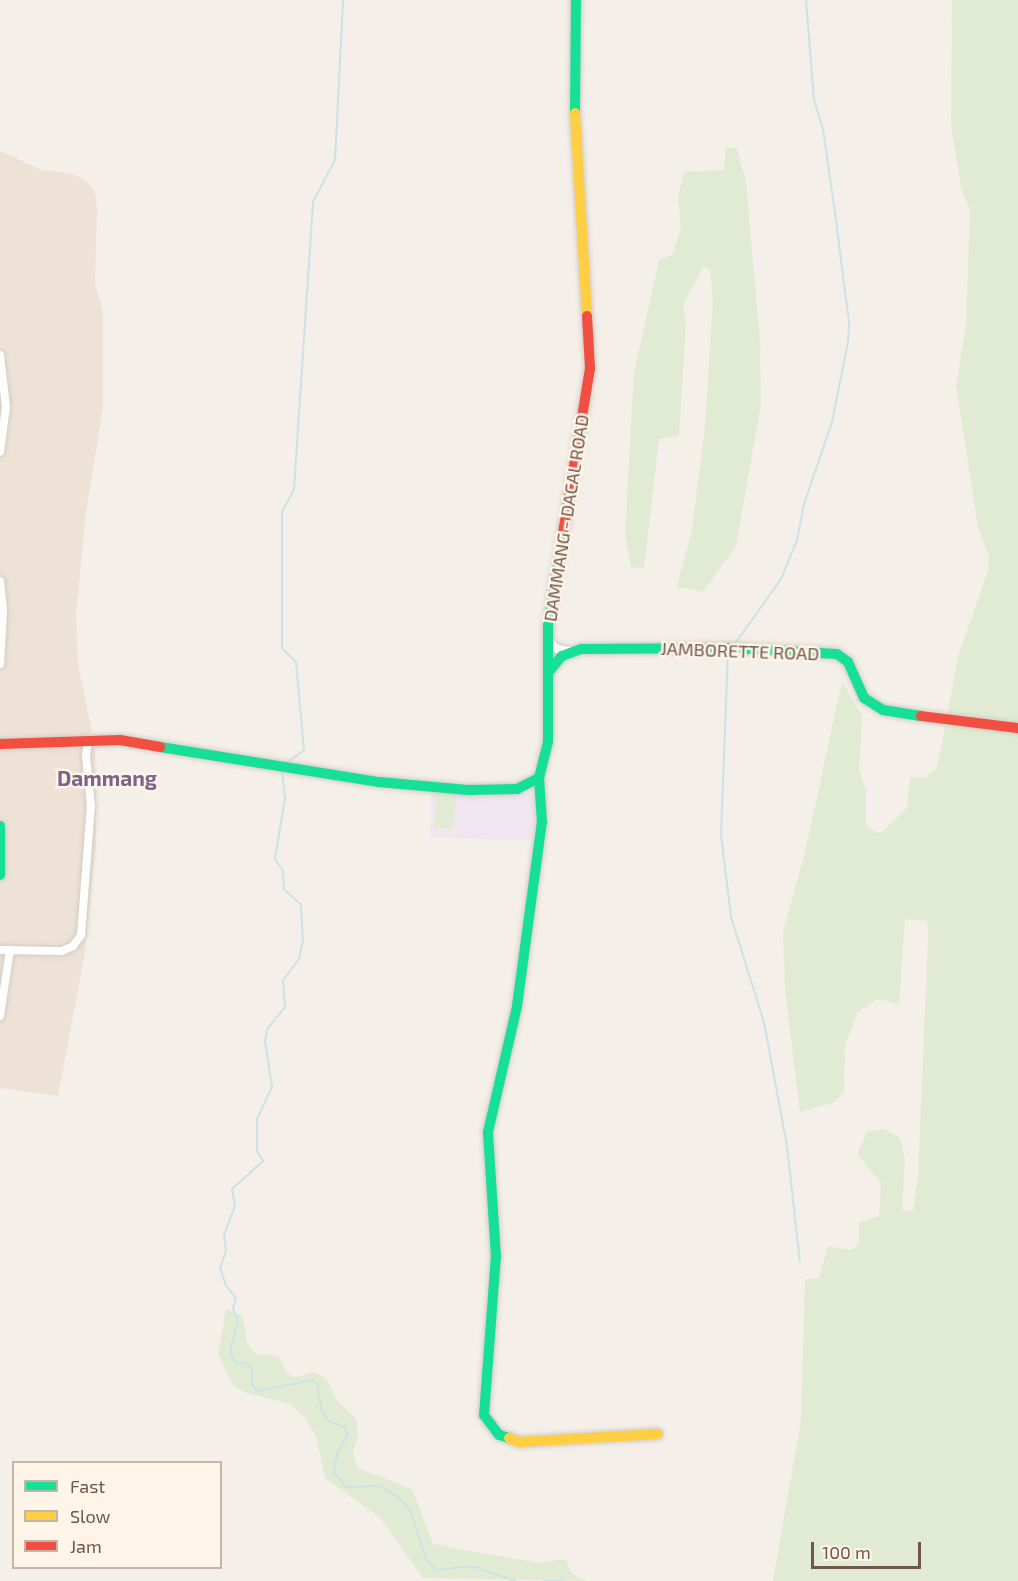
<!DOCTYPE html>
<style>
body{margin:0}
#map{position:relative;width:1018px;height:1581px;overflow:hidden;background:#f4efe8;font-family:"Exo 2",sans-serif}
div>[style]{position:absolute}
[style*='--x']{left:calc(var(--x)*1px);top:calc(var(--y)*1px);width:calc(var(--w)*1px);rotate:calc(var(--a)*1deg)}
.residential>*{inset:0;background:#ede2d5}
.education>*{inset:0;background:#f0e6f0}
.green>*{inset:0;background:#e1ebd3}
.stream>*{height:2px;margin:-1px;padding:0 1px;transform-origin:1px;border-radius:1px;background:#cbe3e4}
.roads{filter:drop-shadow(0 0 2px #d3ccc5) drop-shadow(0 0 2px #d3ccc5)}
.street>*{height:8px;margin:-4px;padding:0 4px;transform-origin:4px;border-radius:4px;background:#fdfdfc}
.fast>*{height:10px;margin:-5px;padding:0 5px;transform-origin:5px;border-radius:5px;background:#16e098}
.slow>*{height:10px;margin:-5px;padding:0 5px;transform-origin:5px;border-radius:5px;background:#ffcf43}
.jam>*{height:10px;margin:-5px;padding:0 5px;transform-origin:5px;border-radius:5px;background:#f24e42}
span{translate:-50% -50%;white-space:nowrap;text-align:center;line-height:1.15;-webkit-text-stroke:5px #fef4e8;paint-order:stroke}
.street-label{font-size:18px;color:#70574b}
.quarter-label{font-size:21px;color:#7d638c;font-weight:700}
.legend{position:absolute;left:12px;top:1461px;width:210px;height:108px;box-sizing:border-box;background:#fef4e8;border:2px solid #c5b5a9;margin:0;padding:8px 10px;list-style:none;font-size:18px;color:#70574b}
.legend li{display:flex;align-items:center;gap:12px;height:30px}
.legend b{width:30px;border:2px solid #c5b5a9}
.scale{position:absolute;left:811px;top:1542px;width:110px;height:27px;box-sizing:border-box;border:3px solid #70574b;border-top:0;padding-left:8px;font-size:18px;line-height:21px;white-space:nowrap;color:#70574b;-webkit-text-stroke:4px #fef4e8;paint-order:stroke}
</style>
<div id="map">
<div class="residential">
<div style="clip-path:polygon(0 151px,42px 170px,73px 174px,86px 181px,95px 191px,97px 209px,95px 284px,103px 312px,103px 407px,86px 511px,76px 615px,78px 664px,95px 746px,96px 845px,85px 953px,58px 1096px,0 1088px)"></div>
</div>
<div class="education">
<div style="clip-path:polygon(431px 788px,538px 794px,535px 841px,430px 837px)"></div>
</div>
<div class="green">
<div style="clip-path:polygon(952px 0,1018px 0,1018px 1581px,773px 1581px,801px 1420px,805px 1279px,819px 1278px,828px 1246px,851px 1250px,859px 1244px,859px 1222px,879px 1216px,881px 1183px,857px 1154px,867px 1132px,884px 1129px,900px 1138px,905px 1160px,902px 1210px,913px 1211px,918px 1177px,928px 938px,927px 921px,905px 919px,899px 1004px,878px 999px,858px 1012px,845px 1045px,844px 1092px,834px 1102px,800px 1112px,785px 989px,783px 931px,804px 857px,842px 681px,862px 716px,859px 770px,866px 790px,866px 825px,880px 834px,907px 808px,910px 777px,925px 778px,937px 768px,959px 653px,988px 571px,989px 556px,978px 527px,956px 385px,966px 325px,970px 209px,961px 189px,951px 123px)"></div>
<div style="clip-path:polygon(726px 147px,737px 149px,746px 182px,760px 341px,761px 404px,736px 546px,703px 592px,677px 587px,692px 529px,705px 427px,713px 300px,710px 270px,703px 267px,683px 305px,686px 323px,679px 436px,659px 439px,644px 568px,631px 567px,625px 535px,634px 373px,659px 260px,672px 255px,681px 227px,678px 197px,684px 172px,724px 170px)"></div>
<div style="clip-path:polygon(436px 793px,456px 794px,453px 829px,434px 827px)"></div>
<div style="clip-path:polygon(226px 1309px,243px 1316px,247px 1343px,256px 1354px,278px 1356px,288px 1374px,295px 1377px,315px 1372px,327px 1379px,336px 1399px,356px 1419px,358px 1434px,353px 1454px,358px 1468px,412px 1489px,433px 1544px,538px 1563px,566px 1559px,571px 1573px,587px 1581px,423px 1578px,381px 1519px,325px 1478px,316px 1437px,306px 1419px,290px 1404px,246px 1393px,234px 1386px,218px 1355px)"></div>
</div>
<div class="stream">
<div style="--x:734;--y:645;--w:81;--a:-54.5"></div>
<div style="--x:781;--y:579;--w:42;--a:-67.7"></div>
<div style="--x:797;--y:540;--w:37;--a:-79"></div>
<div style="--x:804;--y:504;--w:87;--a:-71.1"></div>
<div style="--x:832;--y:422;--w:82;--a:-78.7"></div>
<div style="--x:848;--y:342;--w:20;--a:-87"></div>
<div style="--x:849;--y:322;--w:110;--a:-97.3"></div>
<div style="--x:835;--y:213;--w:85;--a:-98.1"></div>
<div style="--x:823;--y:129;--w:30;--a:-107"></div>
<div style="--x:814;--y:100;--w:100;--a:-94.6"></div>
<div style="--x:728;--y:652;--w:182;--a:92.2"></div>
<div style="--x:721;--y:834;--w:84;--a:83.1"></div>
<div style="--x:731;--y:917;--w:110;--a:72.6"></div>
<div style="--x:764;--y:1022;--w:126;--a:79.5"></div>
<div style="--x:787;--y:1146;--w:116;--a:83.6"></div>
<div style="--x:288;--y:762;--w:20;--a:-37"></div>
<div style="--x:304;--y:750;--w:88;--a:-95.2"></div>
<div style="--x:296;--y:662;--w:20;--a:-135"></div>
<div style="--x:282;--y:648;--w:136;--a:-90"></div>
<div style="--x:282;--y:512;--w:26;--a:-62"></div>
<div style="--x:294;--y:489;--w:288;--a:-86.2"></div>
<div style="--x:313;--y:202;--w:47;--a:-62.4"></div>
<div style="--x:335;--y:160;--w:160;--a:-87.1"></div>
<div style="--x:282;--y:770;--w:28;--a:84"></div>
<div style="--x:285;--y:798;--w:62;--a:99.3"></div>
<div style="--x:275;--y:859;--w:14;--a:56"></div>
<div style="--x:283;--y:871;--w:18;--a:87"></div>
<div style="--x:284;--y:889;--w:23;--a:43"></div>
<div style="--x:301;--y:905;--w:36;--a:87"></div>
<div style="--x:303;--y:941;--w:18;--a:103"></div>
<div style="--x:299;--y:959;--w:26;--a:127"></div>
<div style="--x:283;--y:980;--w:27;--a:86"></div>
<div style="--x:285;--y:1007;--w:28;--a:129"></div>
<div style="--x:267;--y:1029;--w:12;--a:99"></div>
<div style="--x:265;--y:1041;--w:47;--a:81.3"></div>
<div style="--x:272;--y:1087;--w:35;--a:115"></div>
<div style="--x:257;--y:1119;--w:32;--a:90"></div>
<div style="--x:257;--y:1151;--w:12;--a:59"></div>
<div style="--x:263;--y:1161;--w:42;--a:137.9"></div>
<div style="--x:232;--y:1189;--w:17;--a:80"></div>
<div style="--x:235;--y:1206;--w:31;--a:111"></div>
<div style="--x:224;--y:1235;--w:16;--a:83"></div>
<div style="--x:226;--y:1251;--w:18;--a:109"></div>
<div style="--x:220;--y:1268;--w:18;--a:71"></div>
<div style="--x:226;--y:1285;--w:16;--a:52"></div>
<div style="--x:236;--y:1298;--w:11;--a:105"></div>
<div style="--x:233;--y:1309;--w:14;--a:69"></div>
<div style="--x:238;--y:1322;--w:26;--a:106"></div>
<div style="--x:231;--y:1347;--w:11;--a:85"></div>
<div style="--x:232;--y:1358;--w:8;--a:50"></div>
<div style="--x:237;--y:1364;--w:10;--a:-6"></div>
<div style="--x:247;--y:1363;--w:9;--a:54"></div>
<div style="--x:252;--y:1370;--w:15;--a:90"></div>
<div style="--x:252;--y:1385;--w:9;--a:41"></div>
<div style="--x:259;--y:1391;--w:54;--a:-11.7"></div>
<div style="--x:312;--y:1380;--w:6;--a:39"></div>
<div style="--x:317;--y:1384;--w:27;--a:80"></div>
<div style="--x:322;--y:1411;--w:13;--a:58"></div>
<div style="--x:329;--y:1422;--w:17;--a:17"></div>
<div style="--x:345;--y:1427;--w:9;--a:69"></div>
<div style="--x:348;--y:1435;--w:22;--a:120"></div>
<div style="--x:337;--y:1454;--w:18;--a:99"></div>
<div style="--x:334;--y:1472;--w:19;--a:51"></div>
<div style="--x:346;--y:1487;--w:34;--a:-2"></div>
<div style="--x:380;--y:1486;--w:22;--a:32"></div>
<div style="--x:399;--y:1498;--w:16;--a:47"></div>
<div style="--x:410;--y:1510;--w:52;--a:71.9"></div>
<div style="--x:426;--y:1559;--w:15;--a:48"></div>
<div style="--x:436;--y:1570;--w:36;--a:-6"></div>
<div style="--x:472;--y:1566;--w:46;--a:19.2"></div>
<div style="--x:544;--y:1581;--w:19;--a:0"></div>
</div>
<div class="roads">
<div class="street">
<div style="--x:0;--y:355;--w:52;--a:83.4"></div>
<div style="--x:6;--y:407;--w:45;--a:97.6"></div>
<div style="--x:0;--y:581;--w:30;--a:84"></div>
<div style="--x:3;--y:611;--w:53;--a:93.2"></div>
<div style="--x:548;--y:640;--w:13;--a:45"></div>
<div style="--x:557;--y:649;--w:12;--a:9"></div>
<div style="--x:0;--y:950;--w:62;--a:0.9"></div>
<div style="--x:62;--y:951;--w:12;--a:-24"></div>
<div style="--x:73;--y:946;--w:14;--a:-54"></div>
<div style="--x:81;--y:935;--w:129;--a:-85.6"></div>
<div style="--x:91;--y:806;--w:50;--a:-95.7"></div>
<div style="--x:86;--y:756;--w:16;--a:-83"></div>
<div style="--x:0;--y:1016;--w:67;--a:-81.4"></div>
</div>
<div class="fast">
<div style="--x:575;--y:113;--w:113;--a:-89.5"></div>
<div style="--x:548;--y:673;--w:22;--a:-51"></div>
<div style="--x:562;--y:656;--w:20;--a:-20"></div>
<div style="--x:581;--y:649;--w:152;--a:-0.4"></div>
<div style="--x:733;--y:648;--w:104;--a:3.3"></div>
<div style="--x:837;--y:654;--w:14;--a:36"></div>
<div style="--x:848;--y:662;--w:39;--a:66"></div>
<div style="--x:864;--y:698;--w:22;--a:32"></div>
<div style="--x:883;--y:710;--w:38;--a:9"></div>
<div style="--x:160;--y:747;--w:222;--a:9.1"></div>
<div style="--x:379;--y:782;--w:89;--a:5.1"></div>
<div style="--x:468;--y:790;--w:49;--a:-1.2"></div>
<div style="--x:517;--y:789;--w:25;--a:-27"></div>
<div style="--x:539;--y:778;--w:37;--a:-76"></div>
<div style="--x:548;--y:742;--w:117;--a:-90"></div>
<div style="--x:548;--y:625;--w:93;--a:-80.7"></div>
<div style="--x:0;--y:826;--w:49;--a:90"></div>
<div style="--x:509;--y:1438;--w:10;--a:-163"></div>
<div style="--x:499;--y:1435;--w:25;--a:-127"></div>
<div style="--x:484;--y:1415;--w:158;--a:-85.7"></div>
<div style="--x:496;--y:1257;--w:125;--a:-93.7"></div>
<div style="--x:488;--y:1132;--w:129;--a:-77"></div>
<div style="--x:517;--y:1006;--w:186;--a:-82.3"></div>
<div style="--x:542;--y:822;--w:44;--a:-93.9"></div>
</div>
<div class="slow">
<div style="--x:575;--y:113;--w:203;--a:86.6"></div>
<div style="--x:509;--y:1438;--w:11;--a:22"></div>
<div style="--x:519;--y:1442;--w:139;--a:-3.3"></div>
</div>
<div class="jam">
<div style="--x:563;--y:533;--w:167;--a:-80.7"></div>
<div style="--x:590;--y:368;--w:52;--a:-93.3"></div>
<div style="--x:921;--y:716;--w:98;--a:7.1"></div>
<div style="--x:0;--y:744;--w:120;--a:-1.9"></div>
<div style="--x:120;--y:740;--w:41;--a:9.9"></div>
</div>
</div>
<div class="street-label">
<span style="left:566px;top:518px;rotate:-81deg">DAMMANG - DACAL ROAD</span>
<span style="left:740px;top:651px;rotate:2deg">JAMBORETTE ROAD</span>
</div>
<div class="quarter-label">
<span style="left:107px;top:778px">Dammang</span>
</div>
<ul class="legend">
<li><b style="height:8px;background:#16e098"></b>Fast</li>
<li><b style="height:8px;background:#ffcf43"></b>Slow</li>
<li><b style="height:8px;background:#f24e42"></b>Jam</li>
</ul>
<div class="scale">100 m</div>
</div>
